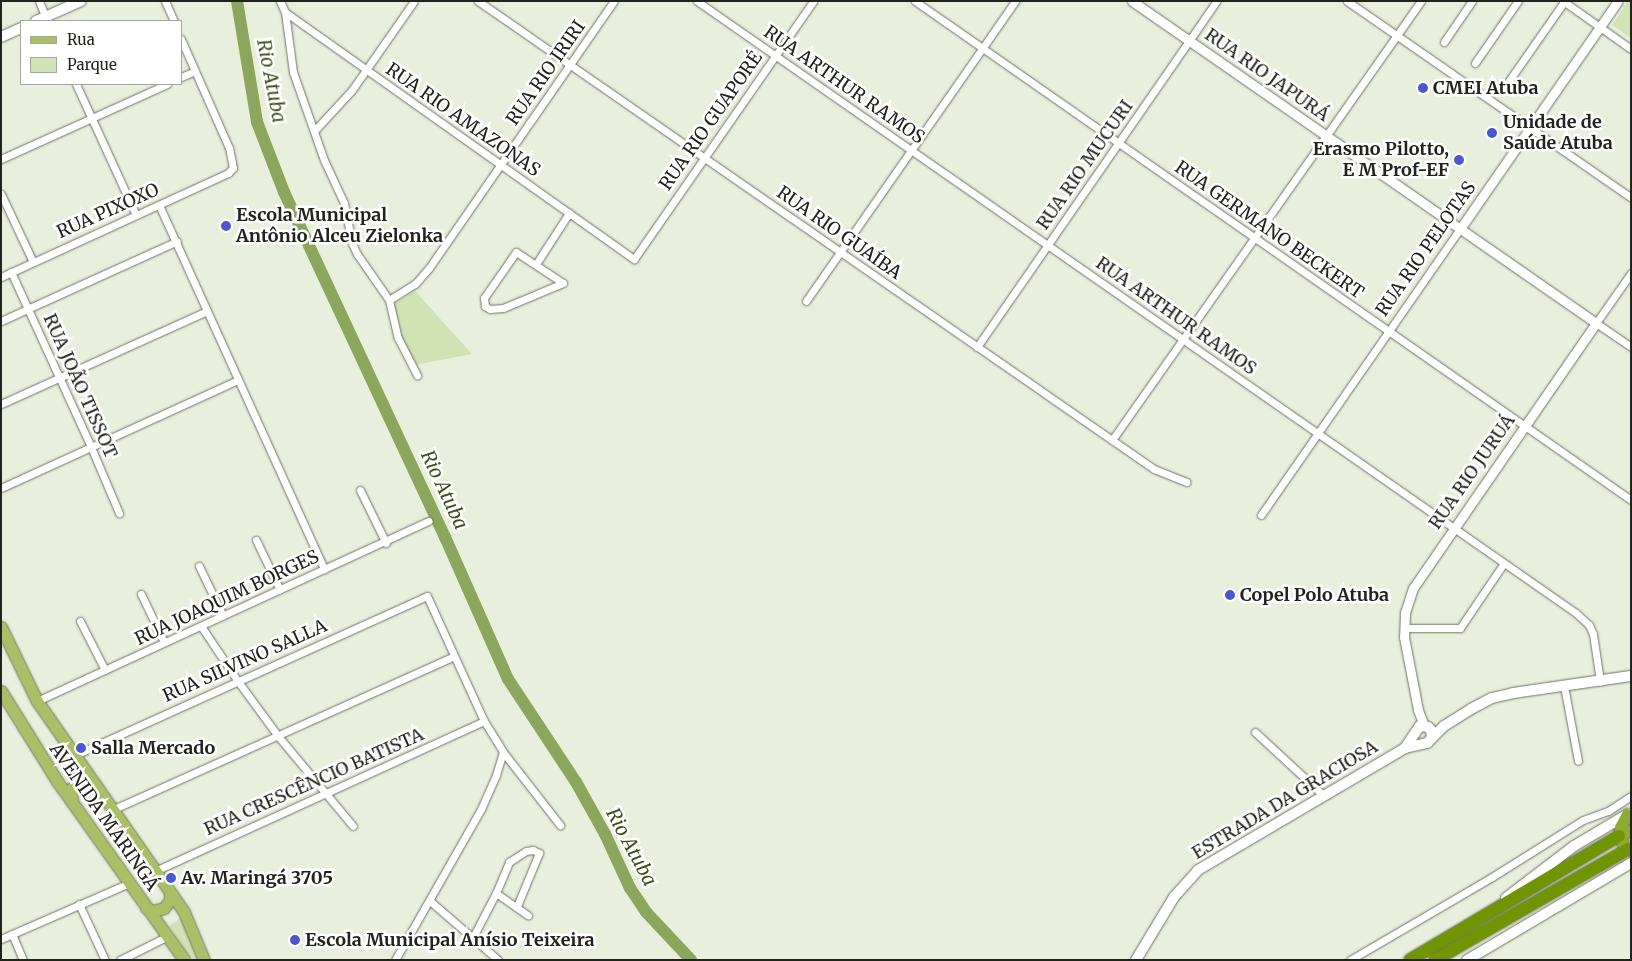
<!DOCTYPE html>
<meta charset="utf-8">
<style>
body{margin:0}
#map{position:relative;width:1632px;height:961px;overflow:hidden;background:#e8f0dd;font-family:Merriweather,serif}
div>[style]{position:absolute}
[style*='--x']{left:calc(var(--x)*1px);top:calc(var(--y)*1px);width:calc(var(--w)*1px);rotate:calc(var(--a)*1deg)}
.green>*{inset:0;background:#d1e3b5}
.river>*{height:12px;margin:-6px;padding:0 6px;transform-origin:6px;border-radius:6px;background:#8da65d}
.roads{filter:drop-shadow(0 0 1px #6d7362) drop-shadow(0 0 1px #6d7362)}
.minor>*{height:7px;margin:-3.5px;padding:0 3.5px;transform-origin:3.5px;border-radius:3.5px;background:#fff}
.tertiary>*{height:9px;margin:-4.5px;padding:0 4.5px;transform-origin:4.5px;border-radius:4.5px;background:#fff}
.secondary>*{height:10px;margin:-5px;padding:0 5px;transform-origin:5px;border-radius:5px;background:#fff}
.primary>*{height:11px;margin:-5.5px;padding:0 5.5px;transform-origin:5.5px;border-radius:5.5px;background:#aabf66}
.trunk>*{height:11px;margin:-5.5px;padding:0 5.5px;transform-origin:5.5px;border-radius:5.5px;background:#8eaa33}
.motorway>*{height:12px;margin:-6px;padding:0 6px;transform-origin:6px;border-radius:6px;background:#719500}
.dots>*{width:14px;height:14px;translate:-50% -50%;box-sizing:border-box;border:2px solid #fff;border-radius:50%}
span{translate:-50% -50%;white-space:nowrap;text-align:center;line-height:1.15;-webkit-text-stroke:5px #fff;paint-order:stroke}
.street-label{font-size:18px;color:#21241d}
.poi-label{font-size:18px;color:#21241d;font-weight:700}
.left{translate:0 -50%;text-align:left}
.right{translate:-100% -50%;text-align:right}
.water-label{font-size:19px;color:#3e4f1a;font-style:italic}
.frame{position:absolute;inset:0;border:2px solid #21241d;pointer-events:none}
.legend{position:absolute;left:20px;top:20px;width:162px;height:65px;box-sizing:border-box;background:#fff;border:1px solid #a6a7a5;margin:0;padding:6px 9px;list-style:none;font-size:15px;color:#21241d}
.legend li{display:flex;align-items:center;gap:10px;height:25px}
.legend b{width:25px;border:1px solid #a6a7a5}
</style>
<div id="map">
<div class="green">
<div style="clip-path:polygon(1628px 1px,1631px 1px,1631px 38px,1612px 25px)"></div>
<div style="clip-path:polygon(415px 291px,472px 354px,415px 365px,404px 344px,393px 304px)"></div>
<div style="clip-path:polygon(182px 917px,200px 960px,192px 960px,169px 926px)"></div>
</div>
<div class="river">
<div style="--x:237;--y:1;--w:123;--a:80.6"></div>
<div style="--x:257;--y:122;--w:75;--a:68.9"></div>
<div style="--x:284;--y:192;--w:381;--a:65"></div>
<div style="--x:445;--y:537;--w:155;--a:66.1"></div>
<div style="--x:508;--y:679;--w:123;--a:56.6"></div>
<div style="--x:576;--y:782;--w:60;--a:60.9"></div>
<div style="--x:605;--y:834;--w:60;--a:65.2"></div>
<div style="--x:630;--y:888;--w:29;--a:56"></div>
<div style="--x:646;--y:912;--w:66;--a:46.8"></div>
</div>
<div class="roads">
<div class="minor">
<div style="--x:39;--y:1;--w:22;--a:68"></div>
<div style="--x:165;--y:1;--w:22;--a:66"></div>
<div style="--x:280;--y:1;--w:12;--a:66"></div>
<div style="--x:285;--y:12;--w:428;--a:35.3"></div>
<div style="--x:634;--y:259;--w:314;--a:-55.2"></div>
<div style="--x:478;--y:1;--w:822;--a:34.7"></div>
<div style="--x:1154;--y:469;--w:35;--a:22"></div>
<div style="--x:697;--y:1;--w:1071;--a:34.85"></div>
<div style="--x:1576;--y:613;--w:18;--a:43"></div>
<div style="--x:1589;--y:625;--w:10;--a:66"></div>
<div style="--x:1593;--y:634;--w:48;--a:81.5"></div>
<div style="--x:915;--y:1;--w:873;--a:34.87"></div>
<div style="--x:1347;--y:1;--w:346;--a:34.7"></div>
<div style="--x:1563;--y:1;--w:83;--a:35.2"></div>
<div style="--x:285;--y:12;--w:61;--a:82.4"></div>
<div style="--x:293;--y:72;--w:93;--a:70.6"></div>
<div style="--x:324;--y:160;--w:47;--a:65.1"></div>
<div style="--x:344;--y:203;--w:41;--a:78.7"></div>
<div style="--x:352;--y:243;--w:12;--a:66"></div>
<div style="--x:357;--y:254;--w:56;--a:55.2"></div>
<div style="--x:389;--y:300;--w:39;--a:77"></div>
<div style="--x:398;--y:338;--w:42;--a:62.8"></div>
<div style="--x:1444;--y:42;--w:50;--a:-55.7"></div>
<div style="--x:1475;--y:63;--w:75;--a:-55.3"></div>
<div style="--x:181;--y:77;--w:15;--a:-23"></div>
<div style="--x:76;--y:84;--w:144;--a:65.4"></div>
<div style="--x:1506;--y:85;--w:101;--a:-55.1"></div>
<div style="--x:315;--y:130;--w:54;--a:-47.2"></div>
<div style="--x:352;--y:90;--w:108;--a:-55.1"></div>
<div style="--x:1;--y:159;--w:182;--a:-24.3"></div>
<div style="--x:1;--y:194;--w:75;--a:64.8"></div>
<div style="--x:159;--y:205;--w:400;--a:65.6"></div>
<div style="--x:516;--y:252;--w:56;--a:33.4"></div>
<div style="--x:563;--y:283;--w:65;--a:157.4"></div>
<div style="--x:503;--y:308;--w:13;--a:176"></div>
<div style="--x:490;--y:309;--w:6;--a:-149"></div>
<div style="--x:485;--y:306;--w:8;--a:-97"></div>
<div style="--x:484;--y:298;--w:56;--a:-55.2"></div>
<div style="--x:536;--y:264;--w:61;--a:-57.1"></div>
<div style="--x:11;--y:272;--w:192;--a:65.4"></div>
<div style="--x:91;--y:447;--w:72;--a:67"></div>
<div style="--x:1631;--y:273;--w:61;--a:125"></div>
<div style="--x:1596;--y:323;--w:42;--a:34.4"></div>
<div style="--x:1;--y:277;--w:250;--a:-24.6"></div>
<div style="--x:228;--y:173;--w:7;--a:-45"></div>
<div style="--x:233;--y:168;--w:20;--a:-101"></div>
<div style="--x:229;--y:148;--w:119;--a:-113.8"></div>
<div style="--x:389;--y:300;--w:31;--a:-32"></div>
<div style="--x:415;--y:284;--w:21;--a:-49"></div>
<div style="--x:429;--y:268;--w:325;--a:-55.3"></div>
<div style="--x:806;--y:301;--w:366;--a:-55.1"></div>
<div style="--x:1;--y:321;--w:193;--a:-24.4"></div>
<div style="--x:977;--y:347;--w:421;--a:-55.3"></div>
<div style="--x:1;--y:404;--w:226;--a:-24.3"></div>
<div style="--x:1112;--y:440;--w:537;--a:-54.86"></div>
<div style="--x:1;--y:488;--w:260;--a:-24.5"></div>
<div style="--x:360;--y:490;--w:59;--a:63.9"></div>
<div style="--x:1261;--y:515;--w:348;--a:-55.2"></div>
<div style="--x:256;--y:540;--w:55;--a:64.4"></div>
<div style="--x:199;--y:566;--w:55;--a:64.4"></div>
<div style="--x:141;--y:594;--w:53;--a:64.4"></div>
<div style="--x:80;--y:621;--w:55;--a:63"></div>
<div style="--x:201;--y:626;--w:65;--a:56.3"></div>
<div style="--x:237;--y:680;--w:69;--a:53.8"></div>
<div style="--x:278;--y:736;--w:117;--a:50.2"></div>
<div style="--x:1404;--y:628;--w:56;--a:0"></div>
<div style="--x:1460;--y:628;--w:78;--a:-55.9"></div>
<div style="--x:1564;--y:686;--w:76;--a:79.4"></div>
<div style="--x:37;--y:701;--w:431;--a:-24.7"></div>
<div style="--x:1255;--y:732;--w:93;--a:42.8"></div>
<div style="--x:75;--y:755;--w:386;--a:-24.3"></div>
<div style="--x:427;--y:596;--w:137;--a:65.5"></div>
<div style="--x:484;--y:721;--w:36;--a:58"></div>
<div style="--x:503;--y:752;--w:93;--a:52"></div>
<div style="--x:114;--y:809;--w:372;--a:-24.2"></div>
<div style="--x:155;--y:871;--w:362;--a:-24.5"></div>
<div style="--x:496;--y:893;--w:39;--a:35"></div>
<div style="--x:430;--y:901;--w:90;--a:40.9"></div>
<div style="--x:79;--y:904;--w:62;--a:65.1"></div>
<div style="--x:12;--y:934;--w:28;--a:67"></div>
<div style="--x:473;--y:937;--w:50;--a:-62.4"></div>
<div style="--x:496;--y:893;--w:34;--a:-67"></div>
<div style="--x:509;--y:862;--w:20;--a:-33"></div>
<div style="--x:526;--y:851;--w:7;--a:-8"></div>
<div style="--x:533;--y:850;--w:7;--a:27"></div>
<div style="--x:539;--y:853;--w:57;--a:112.5"></div>
<div style="--x:1;--y:939;--w:140;--a:-23.6"></div>
<div style="--x:120;--y:960;--w:54;--a:-26.6"></div>
<div style="--x:395;--y:960;--w:174;--a:-60.3"></div>
<div style="--x:481;--y:809;--w:37;--a:-66"></div>
<div style="--x:496;--y:775;--w:24;--a:-73"></div>
<div style="--x:1350;--y:960;--w:164;--a:-30.3"></div>
<div style="--x:1492;--y:877;--w:107;--a:-32.1"></div>
<div style="--x:1583;--y:820;--w:27;--a:-20"></div>
<div style="--x:1608;--y:811;--w:27;--a:-33"></div>
</div>
<div class="tertiary">
<div style="--x:1132;--y:1;--w:565;--a:34.76"></div>
<div style="--x:1596;--y:323;--w:322;--a:124.6"></div>
<div style="--x:1413;--y:588;--w:25;--a:108"></div>
<div style="--x:1405;--y:612;--w:25;--a:92"></div>
<div style="--x:1404;--y:637;--w:74;--a:79.1"></div>
<div style="--x:1418;--y:710;--w:17;--a:69"></div>
<div style="--x:1460;--y:229;--w:277;--a:-55.3"></div>
</div>
<div class="secondary">
<div style="--x:36;--y:21;--w:49;--a:-24"></div>
<div style="--x:1;--y:37;--w:22;--a:-24"></div>
<div style="--x:1405;--y:748;--w:27;--a:-56"></div>
<div style="--x:1420;--y:726;--w:8;--a:7"></div>
<div style="--x:1428;--y:727;--w:4;--a:45"></div>
<div style="--x:1431;--y:730;--w:8;--a:83"></div>
<div style="--x:1506;--y:898;--w:86;--a:-37.4"></div>
<div style="--x:1574;--y:846;--w:63;--a:-30.7"></div>
<div style="--x:1136;--y:960;--w:74;--a:-58.9"></div>
<div style="--x:1174;--y:897;--w:36;--a:-48"></div>
<div style="--x:1198;--y:870;--w:240;--a:-30.5"></div>
<div style="--x:1405;--y:748;--w:23;--a:-13"></div>
<div style="--x:1427;--y:743;--w:24;--a:-45"></div>
<div style="--x:1444;--y:726;--w:32;--a:-32"></div>
<div style="--x:1471;--y:709;--w:24;--a:-28"></div>
<div style="--x:1492;--y:698;--w:22;--a:-13"></div>
<div style="--x:1513;--y:693;--w:119;--a:-8.2"></div>
<div style="--x:1467;--y:960;--w:191;--a:-30.6"></div>
</div>
<div class="primary">
<div style="--x:1;--y:627;--w:82;--a:64.1"></div>
<div style="--x:37;--y:701;--w:257;--a:55.1"></div>
<div style="--x:184;--y:912;--w:52;--a:67.4"></div>
<div style="--x:1;--y:691;--w:106;--a:58.1"></div>
<div style="--x:57;--y:781;--w:219;--a:54.6"></div>
<div style="--x:72;--y:802;--w:13;--a:-94"></div>
<div style="--x:71;--y:789;--w:10;--a:-45"></div>
<div style="--x:78;--y:782;--w:9;--a:-13"></div>
<div style="--x:87;--y:780;--w:9;--a:27"></div>
<div style="--x:146;--y:908;--w:8;--a:23"></div>
<div style="--x:153;--y:911;--w:11;--a:-15"></div>
<div style="--x:164;--y:908;--w:10;--a:-53"></div>
<div style="--x:170;--y:900;--w:7;--a:-90"></div>
</div>
<div class="trunk">
<div style="--x:1627;--y:814;--w:15;--a:118"></div>
<div style="--x:1620;--y:827;--w:9;--a:96"></div>
<div style="--x:1619;--y:836;--w:9;--a:63"></div>
<div style="--x:1623;--y:844;--w:10;--a:37"></div>
<div style="--x:1619;--y:836;--w:13;--a:-27"></div>
</div>
<div class="motorway">
<div style="--x:1410;--y:960;--w:243;--a:-30.7"></div>
<div style="--x:1435;--y:960;--w:223;--a:-29.9"></div>
</div>
</div>
<div class="dots">
<div style="left:1423px;top:88px;background:#4d56cc"></div>
<div style="left:1492px;top:133px;background:#4d56cc"></div>
<div style="left:1459px;top:160px;background:#4d56cc"></div>
<div style="left:226px;top:226px;background:#4d56cc"></div>
<div style="left:1230px;top:595px;background:#4d56cc"></div>
<div style="left:81px;top:748px;background:#4d56cc"></div>
<div style="left:171px;top:878px;background:#4d56cc"></div>
<div style="left:295px;top:940px;background:#4d56cc"></div>
</div>
<div class="street-label">
<span style="left:546px;top:73px;rotate:-55deg">RUA RIO IRIRI</span>
<span style="left:1267px;top:75px;rotate:35deg">RUA RIO JAPURÁ</span>
<span style="left:844px;top:85px;rotate:35deg">RUA ARTHUR RAMOS</span>
<span style="left:463px;top:120px;rotate:35deg">RUA RIO AMAZONAS</span>
<span style="left:711px;top:121px;rotate:-55deg">RUA RIO GUAPORÉ</span>
<span style="left:1085px;top:165px;rotate:-55deg">RUA RIO MUCURI</span>
<span style="left:108px;top:211px;rotate:-24deg">RUA PIXOXO</span>
<span style="left:1269px;top:230px;rotate:35deg">RUA GERMANO BECKERT</span>
<span style="left:839px;top:233px;rotate:35deg">RUA RIO GUAÍBA</span>
<span style="left:1426px;top:249px;rotate:-55deg">RUA RIO PELOTAS</span>
<span style="left:1176px;top:316px;rotate:35deg">RUA ARTHUR RAMOS</span>
<span style="left:80px;top:386px;rotate:66deg">RUA JOÃO TISSOT</span>
<span style="left:1472px;top:472px;rotate:-55deg">RUA RIO JURUÁ</span>
<span style="left:227px;top:598px;rotate:-25deg">RUA JOAQUIM BORGES</span>
<span style="left:245px;top:661px;rotate:-24deg">RUA SILVINO SALLA</span>
<span style="left:314px;top:782px;rotate:-24deg">RUA CRESCÊNCIO BATISTA</span>
<span style="left:1285px;top:800px;rotate:-31deg">ESTRADA DA GRACIOSA</span>
<span style="left:104px;top:817px;rotate:55deg">AVENIDA MARINGÁ</span>
</div>
<div class="poi-label">
<span class="left" style="left:1433px;top:88px">CMEI Atuba</span>
<span class="left" style="left:1503px;top:133px">Unidade de<br>Saúde Atuba</span>
<span class="right" style="left:1449px;top:160px">Erasmo Pilotto,<br>E M Prof-EF</span>
<span class="left" style="left:236px;top:226px">Escola Municipal<br>Antônio Alceu Zielonka</span>
<span class="left" style="left:1240px;top:595px">Copel Polo Atuba</span>
<span class="left" style="left:91px;top:748px">Salla Mercado</span>
<span class="left" style="left:181px;top:878px">Av. Maringá 3705</span>
<span class="left" style="left:305px;top:940px">Escola Municipal Anísio Teixeira</span>
</div>
<div class="water-label">
<span style="left:271px;top:81px;rotate:79deg">Rio Atuba</span>
<span style="left:444px;top:490px;rotate:65deg">Rio Atuba</span>
<span style="left:631px;top:847px;rotate:62deg">Rio Atuba</span>
</div>
<div class="frame"></div>
<ul class="legend">
<li><b style="height:6px;background:#aabf66"></b>Rua</li>
<li><b style="height:14px;background:#d1e3b5"></b>Parque</li>
</ul>
</div>
